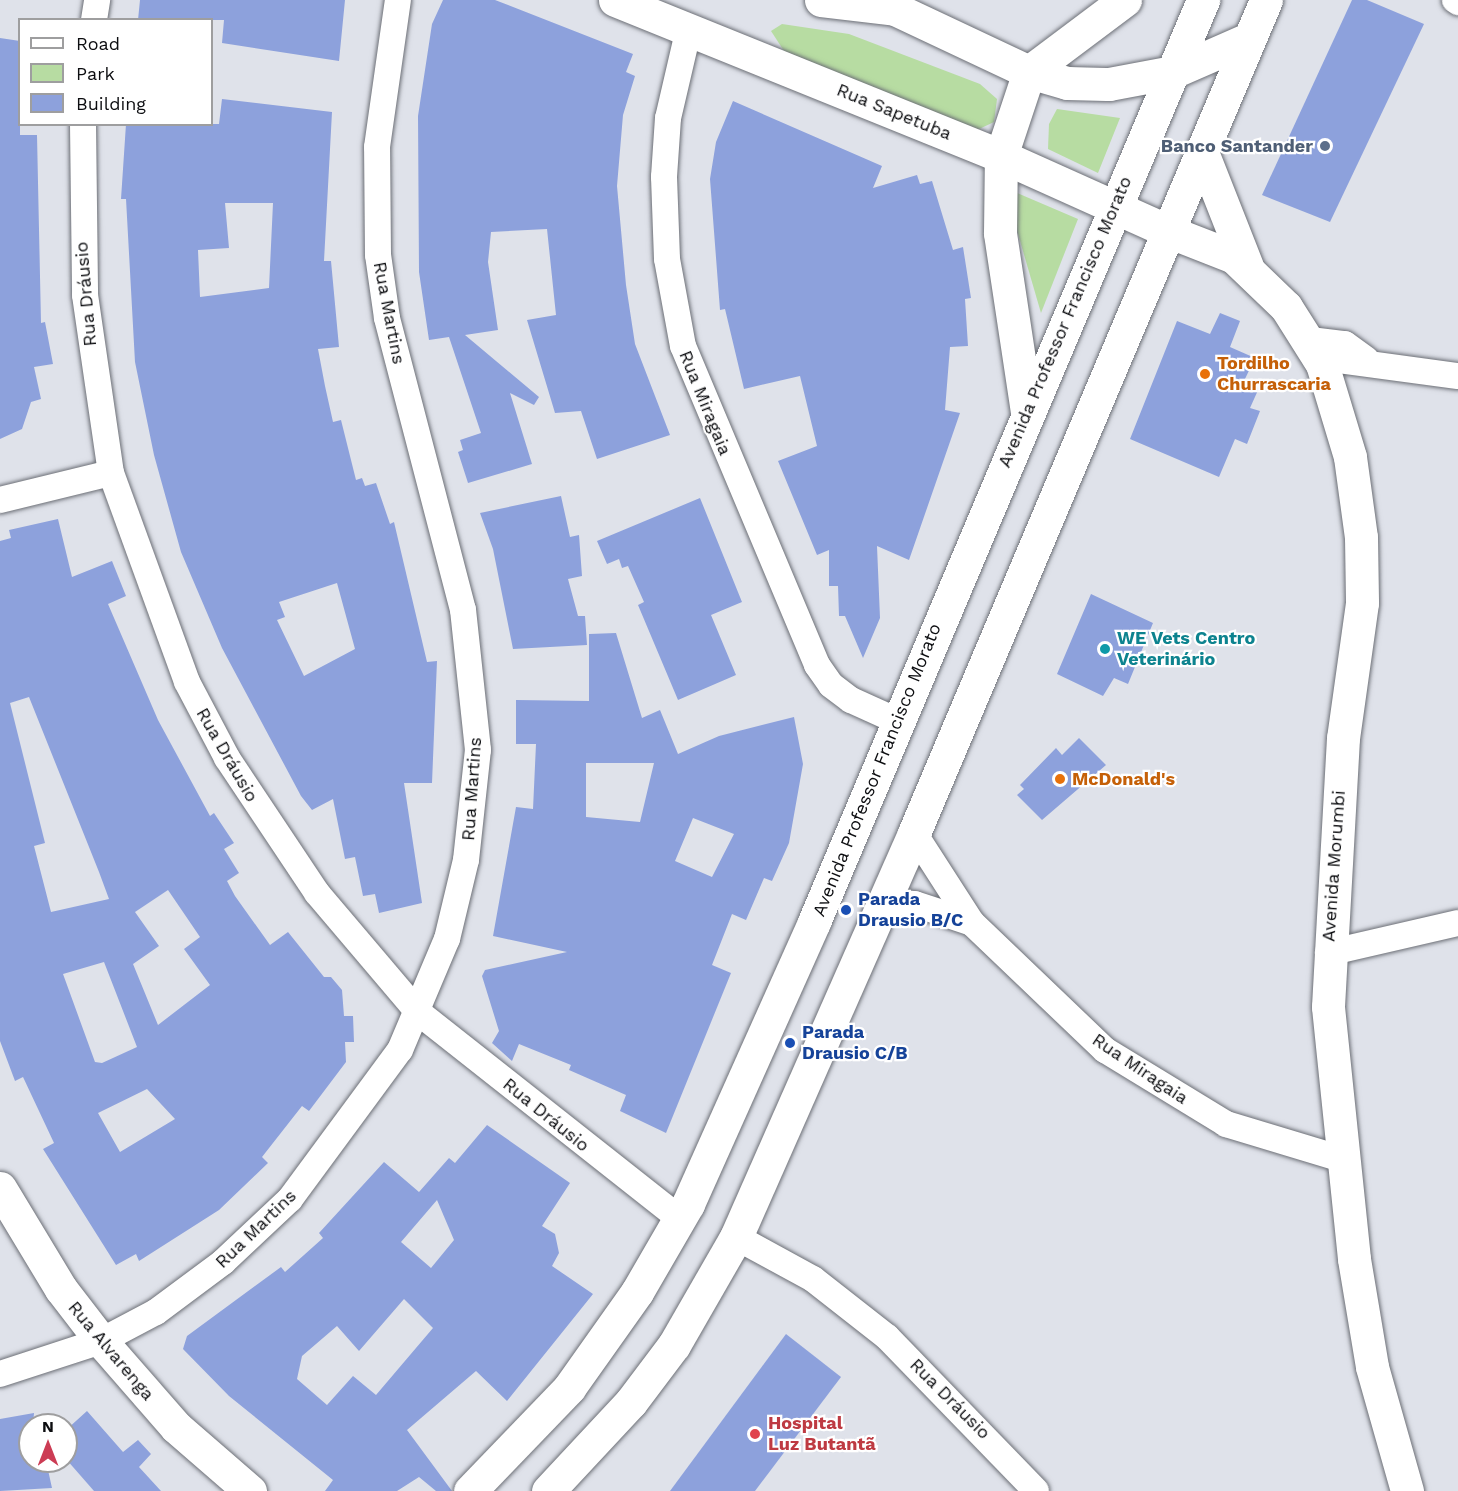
<!DOCTYPE html>
<meta charset="utf-8">
<style>
body{margin:0}
#map{position:relative;width:1458px;height:1491px;overflow:hidden;background:#dfe2ea;font-family:"Work Sans",sans-serif}
div>[style]{position:absolute}
[style*='--x']{left:calc(var(--x)*1px);top:calc(var(--y)*1px);width:calc(var(--w)*1px);rotate:calc(var(--a)*1deg)}
.green>*{inset:0;background:#b7dca2}
.building>*{inset:0;background:#8da1dc}
.roads{filter:drop-shadow(0 0 2px #6c6f76) drop-shadow(0 0 2px #6c6f76)}
.street>*{height:26px;margin:-13px;padding:0 13px;transform-origin:13px;border-radius:13px;background:#fff}
.secondary>*{height:33px;margin:-16.5px;padding:0 16.5px;transform-origin:16.5px;border-radius:16.5px;background:#fff}
.highway>*{height:33px;margin:-16.5px;padding:0 16.5px;transform-origin:16.5px;border-radius:16.5px;background:#fff}
.dots>*{width:16px;height:16px;translate:-50% -50%;box-sizing:border-box;border:3px solid #fff;border-radius:50%}
span{translate:-50% -50%;white-space:nowrap;text-align:center;line-height:1.15;-webkit-text-stroke:4.5px #fff;paint-order:stroke}
.street-label{font-size:18px;color:#0c0d10}
.service-label{font-size:18px;color:#4e5e75;font-weight:700}
.right{translate:-100% -50%;text-align:right}
.food-label{font-size:18px;color:#c56008;font-weight:700}
.left{translate:0 -50%;text-align:left}
.culture-label{font-size:18px;color:#0d838f;font-weight:700}
.transit-label{font-size:18px;color:#164399;font-weight:700}
.health-label{font-size:18px;color:#be3a42;font-weight:700}
.legend{position:absolute;left:18px;top:18px;width:195px;height:108px;box-sizing:border-box;background:#fff;border:2px solid #9e9e9f;margin:0;padding:8px 10px;list-style:none;font-size:18px;color:#0c0d10}
.legend li{display:flex;align-items:center;gap:12px;height:30px}
.legend b{width:30px;border:2px solid #9e9e9f}
.north{position:absolute;left:18px;top:1413px;width:60px;height:60px;box-sizing:border-box;background:#fff;border:2px solid #9e9e9f;border-radius:50%;rotate:0deg;font-size:16px;font-weight:700;line-height:24px;text-align:center;color:#0c0d10}
.north::after{content:'';display:block;margin:auto;width:21px;height:27px;background:#cc3c54;clip-path:polygon(50% 0,100% 100%,50% 72%,0 100%)}
</style>
<div id="map">
<div class="green">
<div style="clip-path:polygon(782px 24px,849px 34px,980px 84px,997px 99px,994px 122px,977px 130px,784px 51px,771px 31px)"></div>
<div style="clip-path:polygon(1057px 109px,1120px 118px,1098px 173px,1048px 149px,1049px 124px)"></div>
<div style="clip-path:polygon(1015px 192px,1078px 219px,1041px 313px,1009px 203px)"></div>
</div>
<div class="building">
<div style="clip-path:polygon(140px 0,345px 0,339px 61px,222px 43px,224px 20px,138px 20px)"></div>
<div style="clip-path:polygon(443px 0,495px 0,633px 54px,626px 72px,635px 76px,623px 115px,617px 186px,626px 285px,635px 344px,670px 435px,597px 459px,581px 411px,555px 413px,527px 320px,556px 315px,547px 229px,491px 232px,488px 262px,498px 330px,465px 335px,539px 397px,534px 405px,510px 393px,532px 464px,468px 483px,458px 452px,463px 450px,460px 440px,481px 433px,449px 337px,429px 340px,419px 272px,418px 116px,432px 24px)"></div>
<div style="clip-path:polygon(1352px 0,1367px 0,1424px 24px,1330px 222px,1262px 195px)"></div>
<div style="clip-path:polygon(0 38px,20px 41px,20px 135px,37px 135px,41px 323px,45px 322px,53px 364px,34px 367px,41px 399px,31px 402px,22px 429px,0 439px)"></div>
<div style="clip-path:polygon(evenodd,222px 99px,332px 112px,324px 261px,331px 261px,339px 347px,318px 349px,325px 386px,333px 422px,341px 420px,356px 480px,362px 478px,365px 486px,376px 483px,390px 524px,394px 522px,427px 662px,437px 661px,432px 783px,404px 783px,422px 903px,379px 913px,375px 894px,363px 896px,355px 857px,345px 859px,333px 799px,312px 810px,301px 796px,222px 648px,181px 552px,154px 455px,135px 362px,126px 199px,121px 199px,126px 124px,219px 124px,222px 99px,225px 203px,273px 203px,269px 288px,200px 297px,198px 250px,229px 248px,225px 203px,222px 99px,337px 583px,355px 649px,304px 676px,277px 620px,285px 617px,279px 602px,337px 583px)"></div>
<div style="clip-path:polygon(733px 101px,882px 166px,873px 188px,917px 175px,920px 184px,932px 181px,953px 250px,963px 247px,971px 298px,965px 299px,968px 346px,950px 347px,945px 410px,960px 413px,909px 560px,877px 546px,880px 618px,863px 658px,845px 616px,839px 616px,838px 586px,829px 586px,829px 550px,817px 555px,778px 461px,817px 446px,800px 376px,744px 389px,725px 309px,720px 310px,710px 179px,716px 142px)"></div>
<div style="clip-path:polygon(1220px 313px,1240px 321px,1230px 347px,1255px 358px,1244px 381px,1259px 388px,1250px 408px,1260px 411px,1247px 444px,1235px 439px,1219px 477px,1130px 439px,1177px 321px,1210px 334px)"></div>
<div style="clip-path:polygon(561px 496px,570px 537px,579px 535px,582px 576px,568px 579px,578px 616px,585px 616px,587px 645px,513px 649px,493px 549px,480px 513px)"></div>
<div style="clip-path:polygon(700px 498px,742px 602px,711px 615px,736px 675px,678px 700px,638px 605px,644px 602px,628px 566px,622px 568px,619px 559px,607px 564px,597px 541px)"></div>
<div style="clip-path:polygon(evenodd,58px 519px,72px 577px,112px 561px,126px 596px,108px 604px,158px 720px,210px 816px,214px 813px,234px 843px,224px 849px,239px 873px,227px 881px,235px 896px,270px 945px,288px 932px,324px 977px,331px 977px,342px 990px,344px 1016px,353px 1016px,354px 1042px,345px 1042px,346px 1062px,309px 1111px,302px 1106px,262px 1157px,268px 1163px,219px 1210px,139px 1261px,136px 1254px,116px 1265px,43px 1149px,54px 1143px,23px 1077px,15px 1081px,0 1041px,0 541px,11px 538px,9px 530px,58px 519px,29px 697px,99px 872px,109px 899px,51px 912px,34px 846px,45px 843px,10px 703px,29px 697px,58px 519px,168px 890px,200px 937px,184px 949px,210px 985px,158px 1025px,133px 964px,159px 946px,135px 912px,168px 890px,58px 519px,104px 962px,137px 1047px,102px 1063px,95px 1062px,63px 974px,104px 962px,58px 519px,147px 1089px,175px 1119px,120px 1152px,98px 1113px,147px 1089px)"></div>
<div style="clip-path:polygon(1091px 594px,1153px 623px,1128px 684px,1114px 678px,1103px 696px,1057px 674px)"></div>
<div style="clip-path:polygon(evenodd,616px 633px,642px 718px,660px 710px,678px 754px,719px 736px,794px 717px,803px 764px,789px 843px,772px 881px,764px 878px,746px 920px,732px 914px,712px 965px,731px 973px,666px 1133px,620px 1111px,626px 1095px,569px 1070px,571px 1065px,519px 1044px,512px 1061px,492px 1043px,499px 1031px,482px 976px,485px 970px,567px 952px,493px 936px,516px 807px,533px 809px,536px 744px,516px 744px,516px 700px,589px 701px,589px 634px,616px 633px,586px 763px,654px 763px,640px 822px,586px 817px,586px 763px,616px 633px,693px 818px,734px 834px,712px 877px,675px 861px,693px 818px)"></div>
<div style="clip-path:polygon(1079px 738px,1106px 765px,1042px 820px,1017px 795px,1024px 789px,1020px 785px,1056px 748px,1062px 755px)"></div>
<div style="clip-path:polygon(evenodd,487px 1125px,570px 1183px,542px 1226px,555px 1234px,559px 1253px,552px 1266px,593px 1294px,507px 1401px,476px 1371px,407px 1430px,452px 1491px,436px 1491px,419px 1477px,397px 1491px,325px 1491px,333px 1480px,229px 1396px,183px 1349px,187px 1336px,281px 1267px,285px 1272px,323px 1238px,319px 1233px,384px 1162px,419px 1192px,449px 1158px,455px 1163px,487px 1125px,437px 1200px,454px 1240px,431px 1268px,401px 1242px,437px 1200px,487px 1125px,404px 1299px,433px 1328px,376px 1395px,353px 1376px,327px 1405px,297px 1379px,302px 1356px,337px 1326px,359px 1351px,404px 1299px)"></div>
<div style="clip-path:polygon(786px 1334px,841px 1377px,755px 1491px,670px 1491px)"></div>
<div style="clip-path:polygon(87px 1411px,123px 1452px,138px 1440px,151px 1454px,139px 1467px,161px 1491px,94px 1491px,66px 1459px,66px 1430px)"></div>
<div style="clip-path:polygon(34px 1413px,30px 1461px,46px 1461px,52px 1488px,0 1491px,0 1419px)"></div>
</div>
<div class="roads">
<div class="street">
<div style="--x:1455;--y:0;--w:4;--a:34"></div>
<div style="--x:94;--y:20;--w:20;--a:-81"></div>
<div style="--x:689;--y:28;--w:92;--a:103.1"></div>
<div style="--x:668;--y:118;--w:59;--a:93.9"></div>
<div style="--x:664;--y:177;--w:82;--a:87.9"></div>
<div style="--x:667;--y:259;--w:88;--a:79.6"></div>
<div style="--x:683;--y:346;--w:346;--a:67.2"></div>
<div style="--x:817;--y:665;--w:24;--a:55"></div>
<div style="--x:831;--y:685;--w:25;--a:37"></div>
<div style="--x:851;--y:700;--w:48;--a:24.4"></div>
<div style="--x:83;--y:124;--w:171;--a:89.3"></div>
<div style="--x:85;--y:295;--w:180;--a:81.7"></div>
<div style="--x:111;--y:473;--w:222;--a:70"></div>
<div style="--x:187;--y:682;--w:86;--a:62.2"></div>
<div style="--x:227;--y:758;--w:162;--a:56.3"></div>
<div style="--x:317;--y:893;--w:156;--a:49.7"></div>
<div style="--x:418;--y:1012;--w:334;--a:38.3"></div>
<div style="--x:1310;--y:340;--w:35;--a:7"></div>
<div style="--x:1345;--y:344;--w:26;--a:36"></div>
<div style="--x:1324;--y:368;--w:17;--a:-28"></div>
<div style="--x:1339;--y:360;--w:120;--a:7.7"></div>
<div style="--x:0;--y:500;--w:114;--a:-13.7"></div>
<div style="--x:914;--y:833;--w:107;--a:57.2"></div>
<div style="--x:972;--y:923;--w:184;--a:43.7"></div>
<div style="--x:1105;--y:1050;--w:142;--a:31.4"></div>
<div style="--x:1226;--y:1124;--w:121;--a:16.8"></div>
<div style="--x:885;--y:901;--w:30;--a:6"></div>
<div style="--x:915;--y:904;--w:60;--a:18.4"></div>
<div style="--x:1328;--y:953;--w:133;--a:-13"></div>
<div style="--x:736;--y:1237;--w:88;--a:28.6"></div>
<div style="--x:813;--y:1279;--w:94;--a:38.1"></div>
<div style="--x:887;--y:1337;--w:214;--a:45.9"></div>
<div style="--x:0;--y:1374;--w:106;--a:-18.1"></div>
<div style="--x:101;--y:1341;--w:62;--a:-27.8"></div>
<div style="--x:156;--y:1312;--w:84;--a:-36.7"></div>
<div style="--x:223;--y:1262;--w:92;--a:-43.2"></div>
<div style="--x:290;--y:1199;--w:185;--a:-53.6"></div>
<div style="--x:400;--y:1050;--w:121;--a:-67.1"></div>
<div style="--x:447;--y:939;--w:81;--a:-76.5"></div>
<div style="--x:466;--y:860;--w:111;--a:-83.8"></div>
<div style="--x:478;--y:750;--w:141;--a:-96.1"></div>
<div style="--x:463;--y:610;--w:302;--a:-104.6"></div>
<div style="--x:387;--y:318;--w:64;--a:-98.1"></div>
<div style="--x:378;--y:255;--w:108;--a:-90.5"></div>
<div style="--x:377;--y:147;--w:148;--a:-81.9"></div>
</div>
<div class="secondary">
<div style="--x:1202;--y:152;--w:123;--a:68.5"></div>
<div style="--x:1170;--y:232;--w:69;--a:21.3"></div>
<div style="--x:1234;--y:257;--w:72;--a:43.9"></div>
<div style="--x:1286;--y:307;--w:67;--a:57.7"></div>
<div style="--x:1322;--y:364;--w:97;--a:73.2"></div>
<div style="--x:1350;--y:457;--w:81;--a:82.2"></div>
<div style="--x:1361;--y:537;--w:66;--a:89.1"></div>
<div style="--x:1362;--y:603;--w:136;--a:98"></div>
<div style="--x:1343;--y:738;--w:269;--a:93.2"></div>
<div style="--x:1328;--y:1007;--w:253;--a:84.1"></div>
<div style="--x:1354;--y:1259;--w:109;--a:80.5"></div>
<div style="--x:1372;--y:1367;--w:129;--a:74.2"></div>
<div style="--x:0;--y:1188;--w:118;--a:58.9"></div>
<div style="--x:61;--y:1289;--w:66;--a:52.4"></div>
<div style="--x:101;--y:1341;--w:114;--a:48.9"></div>
<div style="--x:176;--y:1427;--w:98;--a:40.9"></div>
</div>
<div class="highway">
<div style="--x:615;--y:0;--w:416;--a:22"></div>
<div style="--x:1001;--y:156;--w:185;--a:24.2"></div>
<div style="--x:821;--y:0;--w:77;--a:6.8"></div>
<div style="--x:876;--y:0;--w:169;--a:25.2"></div>
<div style="--x:1029;--y:72;--w:40;--a:16"></div>
<div style="--x:1067;--y:83;--w:42;--a:1.4"></div>
<div style="--x:1109;--y:84;--w:65;--a:-10.6"></div>
<div style="--x:1173;--y:72;--w:82;--a:-23.7"></div>
<div style="--x:1027;--y:412;--w:181;--a:-98.6"></div>
<div style="--x:1000;--y:233;--w:77;--a:-89.3"></div>
<div style="--x:1001;--y:156;--w:89;--a:-71.6"></div>
<div style="--x:1029;--y:72;--w:120;--a:-36.9"></div>
<div style="--x:470;--y:1491;--w:143;--a:-46.1"></div>
<div style="--x:569;--y:1388;--w:118;--a:-54.7"></div>
<div style="--x:637;--y:1292;--w:102;--a:-59.9"></div>
<div style="--x:688;--y:1204;--w:309;--a:-65.9"></div>
<div style="--x:814;--y:922;--w:1001;--a:-67.12"></div>
<div style="--x:548;--y:1491;--w:122;--a:-47"></div>
<div style="--x:631;--y:1402;--w:71;--a:-53"></div>
<div style="--x:674;--y:1345;--w:125;--a:-60.1"></div>
<div style="--x:736;--y:1237;--w:441;--a:-66.2"></div>
<div style="--x:914;--y:833;--w:904;--a:-67.09"></div>
</div>
</div>
<div class="dots">
<div style="left:1325px;top:146px;background:#5c6f8a"></div>
<div style="left:1205px;top:374px;background:#e8710a"></div>
<div style="left:1105px;top:649px;background:#0f9aa8"></div>
<div style="left:1060px;top:779px;background:#e8710a"></div>
<div style="left:846px;top:910px;background:#1a4fb4"></div>
<div style="left:790px;top:1043px;background:#1a4fb4"></div>
<div style="left:755px;top:1434px;background:#e0444e"></div>
</div>
<div class="street-label">
<span style="left:894px;top:112px;rotate:22deg">Rua Sapetuba</span>
<span style="left:86px;top:294px;rotate:-95deg">Rua Dráusio</span>
<span style="left:389px;top:313px;rotate:79deg">Rua Martins</span>
<span style="left:1065px;top:322px;rotate:-67deg">Avenida Professor Francisco Morato</span>
<span style="left:705px;top:403px;rotate:68deg">Rua Miragaia</span>
<span style="left:227px;top:755px;rotate:60deg">Rua Dráusio</span>
<span style="left:877px;top:770px;rotate:-68deg">Avenida Professor Francisco Morato</span>
<span style="left:472px;top:789px;rotate:-86deg">Rua Martins</span>
<span style="left:1334px;top:866px;rotate:-86deg">Avenida Morumbi</span>
<span style="left:1140px;top:1069px;rotate:34deg">Rua Miragaia</span>
<span style="left:546px;top:1115px;rotate:39deg">Rua Dráusio</span>
<span style="left:256px;top:1229px;rotate:-44deg">Rua Martins</span>
<span style="left:111px;top:1351px;rotate:50deg">Rua Alvarenga</span>
<span style="left:950px;top:1399px;rotate:45deg">Rua Dráusio</span>
</div>
<div class="service-label">
<span class="right" style="left:1313px;top:146px">Banco Santander</span>
</div>
<div class="food-label">
<span class="left" style="left:1217px;top:374px">Tordilho<br>Churrascaria</span>
<span class="left" style="left:1072px;top:779px">McDonald's</span>
</div>
<div class="culture-label">
<span class="left" style="left:1117px;top:649px">WE Vets Centro<br>Veterinário</span>
</div>
<div class="transit-label">
<span class="left" style="left:858px;top:910px">Parada<br>Drausio B/C</span>
<span class="left" style="left:802px;top:1043px">Parada<br>Drausio C/B</span>
</div>
<div class="health-label">
<span class="left" style="left:768px;top:1434px">Hospital<br>Luz Butantã</span>
</div>
<ul class="legend">
<li><b style="height:8px;background:#fff"></b>Road</li>
<li><b style="height:16px;background:#b7dca2"></b>Park</li>
<li><b style="height:16px;background:#8da1dc"></b>Building</li>
</ul>
<div class="north">N</div>
</div>
